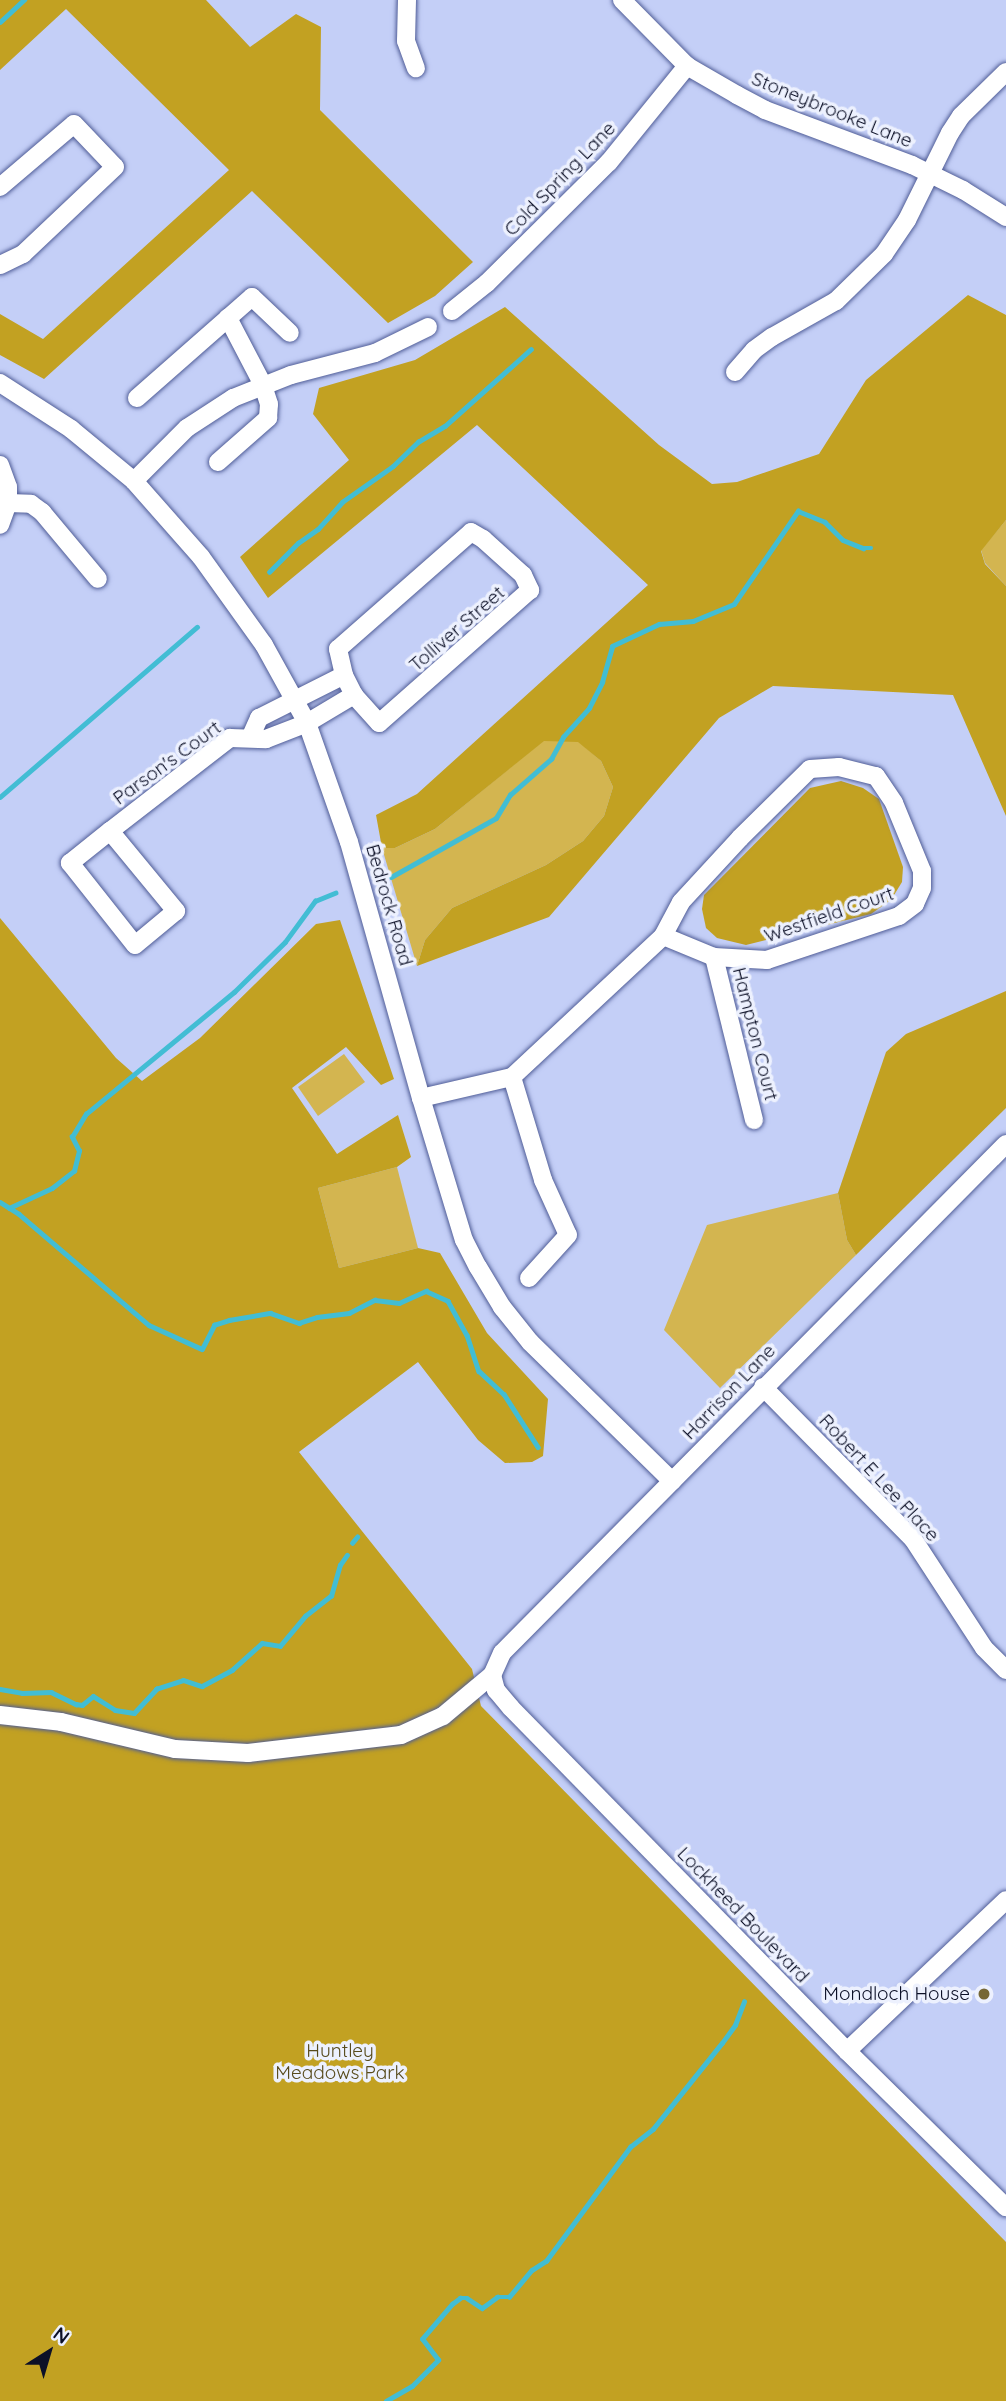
<!DOCTYPE html>
<style>
body{margin:0}
#map{position:relative;width:1006px;height:2401px;overflow:hidden;background:#c4cff7;font-family:Quicksand,sans-serif}
div>[style]{position:absolute}
[style*='--x']{left:calc(var(--x)*1px);top:calc(var(--y)*1px);width:calc(var(--w)*1px);rotate:calc(var(--a)*1deg)}
.green>*{inset:0;background:#d3b550}
.forest>*{inset:0;background:#c2a122}
.stream>*{height:4.5px;margin:-2.25px;padding:0 2.25px;transform-origin:2.25px;border-radius:2.25px;background:#42bdd4}
.roads{filter:drop-shadow(0 0 2px #505d97) drop-shadow(0 0 2px #505d97)}
.minor>*{height:18px;margin:-9px;padding:0 9px;transform-origin:9px;border-radius:9px;background:#fff}
.dots>*{width:19px;height:19px;translate:-50% -50%;box-sizing:border-box;border:4px solid #edf1fe;border-radius:50%}
span{translate:-50% -50%;white-space:nowrap;text-align:center;line-height:1.15;-webkit-text-stroke:7px #edf1fe;paint-order:stroke}
.street-label{font-size:19px;color:#0c1027}
.poi-label{font-size:19px;color:#0c1027}
.right{translate:-100% -50%;text-align:right}
.park-label{font-size:19px;color:#584b1c}
.north{position:absolute;left:14px;top:2317px;width:70px;height:70px;-webkit-text-stroke:5px #edf1fe;paint-order:stroke;rotate:37deg;font-size:19px;font-weight:700;line-height:28px;text-align:center;color:#0c1027}
.north::after{content:'';display:block;margin:auto;width:24px;height:32px;background:#0c1027;clip-path:polygon(50% 0,100% 100%,50% 72%,0 100%)}
</style>
<div id="map">
<div class="green">
<div style="clip-path:polygon(1006px 520px,1006px 586px,985px 563px,981px 550px)"></div>
<div style="clip-path:polygon(543px 741px,578px 741px,601px 761px,613px 787px,604px 816px,583px 841px,546px 865px,452px 908px,425px 940px,417px 966px,382px 848px,395px 848px,435px 829px)"></div>
<div style="clip-path:polygon(344px 1054px,365px 1082px,318px 1116px,298px 1087px)"></div>
<div style="clip-path:polygon(397px 1167px,418px 1248px,339px 1268px,318px 1188px)"></div>
<div style="clip-path:polygon(838px 1193px,847px 1240px,856px 1255px,720px 1388px,664px 1330px,707px 1225px)"></div>
</div>
<div class="forest">
<div style="clip-path:polygon(0 0,206px 0,250px 47px,296px 14px,321px 27px,320px 110px,473px 262px,435px 296px,388px 323px,252px 191px,44px 379px,0 355px,0 314px,43px 339px,229px 170px,66px 9px,0 70px)"></div>
<div style="clip-path:polygon(968px 295px,1006px 315px,1006px 520px,981px 551px,985px 564px,1006px 586px,1006px 816px,953px 695px,773px 686px,719px 718px,549px 917px,417px 966px,425px 940px,452px 908px,546px 865px,583px 841px,604px 816px,613px 787px,601px 761px,578px 742px,544px 741px,435px 829px,395px 848px,382px 848px,376px 815px,417px 794px,648px 585px,477px 425px,268px 598px,240px 557px,349px 460px,313px 414px,319px 388px,415px 360px,505px 307px,659px 445px,712px 484px,737px 482px,819px 454px,866px 380px)"></div>
<div style="clip-path:polygon(841px 781px,863px 788px,879px 799px,903px 867px,902px 882px,891px 900px,871px 914px,746px 945px,717px 938px,706px 928px,702px 909px,704px 895px,810px 788px)"></div>
<div style="clip-path:polygon(0 918px,116px 1058px,142px 1081px,200px 1038px,316px 924px,340px 920px,394px 1079px,381px 1085px,346px 1047px,292px 1088px,337px 1154px,398px 1115px,411px 1157px,397px 1167px,318px 1188px,339px 1268px,418px 1248px,440px 1253px,487px 1333px,548px 1399px,543px 1456px,532px 1462px,505px 1463px,478px 1440px,418px 1362px,299px 1452px,472px 1669px,481px 1706px,1006px 2242px,1006px 2401px,0 2401px)"></div>
<div style="clip-path:polygon(1006px 991px,1006px 1108px,856px 1255px,847px 1240px,838px 1193px,886px 1052px,906px 1034px)"></div>
</div>
<div class="stream">
<div style="--x:0;--y:22;--w:33;--a:-43"></div>
<div style="--x:269;--y:572;--w:41;--a:-45"></div>
<div style="--x:298;--y:543;--w:24;--a:-35"></div>
<div style="--x:318;--y:529;--w:36;--a:-48"></div>
<div style="--x:342;--y:502;--w:62;--a:-35.2"></div>
<div style="--x:393;--y:466;--w:35;--a:-44"></div>
<div style="--x:418;--y:442;--w:31;--a:-31"></div>
<div style="--x:445;--y:426;--w:115;--a:-41.8"></div>
<div style="--x:0;--y:797;--w:260;--a:-40.8"></div>
<div style="--x:391;--y:877;--w:120;--a:-29.3"></div>
<div style="--x:496;--y:818;--w:27;--a:-59"></div>
<div style="--x:510;--y:795;--w:55;--a:-41.3"></div>
<div style="--x:551;--y:759;--w:25;--a:-61"></div>
<div style="--x:563;--y:737;--w:39;--a:-48"></div>
<div style="--x:589;--y:708;--w:29;--a:-63"></div>
<div style="--x:602;--y:682;--w:37;--a:-74"></div>
<div style="--x:612;--y:646;--w:52;--a:-25.1"></div>
<div style="--x:659;--y:624;--w:34;--a:-5"></div>
<div style="--x:693;--y:621;--w:44;--a:-22.5"></div>
<div style="--x:734;--y:604;--w:113;--a:-55.5"></div>
<div style="--x:798;--y:511;--w:29;--a:22"></div>
<div style="--x:825;--y:522;--w:25;--a:45"></div>
<div style="--x:843;--y:540;--w:22;--a:22"></div>
<div style="--x:863;--y:548;--w:8;--a:0"></div>
<div style="--x:0;--y:1202;--w:22;--a:32"></div>
<div style="--x:19;--y:1214;--w:171;--a:40.5"></div>
<div style="--x:149;--y:1325;--w:58;--a:24.4"></div>
<div style="--x:202;--y:1349;--w:27;--a:-63"></div>
<div style="--x:214;--y:1325;--w:16;--a:-18"></div>
<div style="--x:229;--y:1320;--w:42;--a:-9.7"></div>
<div style="--x:270;--y:1313;--w:31;--a:19"></div>
<div style="--x:299;--y:1323;--w:19;--a:-18"></div>
<div style="--x:317;--y:1317;--w:32;--a:-7"></div>
<div style="--x:349;--y:1313;--w:29;--a:-27"></div>
<div style="--x:375;--y:1300;--w:24;--a:7"></div>
<div style="--x:399;--y:1303;--w:30;--a:-24"></div>
<div style="--x:426;--y:1291;--w:24;--a:24"></div>
<div style="--x:448;--y:1301;--w:39;--a:61"></div>
<div style="--x:467;--y:1335;--w:38;--a:72"></div>
<div style="--x:479;--y:1371;--w:34;--a:43"></div>
<div style="--x:504;--y:1394;--w:63;--a:57.3"></div>
<div style="--x:9;--y:1208;--w:47;--a:-24.9"></div>
<div style="--x:52;--y:1188;--w:28;--a:-38"></div>
<div style="--x:74;--y:1171;--w:21;--a:-76"></div>
<div style="--x:79;--y:1151;--w:16;--a:-117"></div>
<div style="--x:72;--y:1137;--w:27;--a:-59"></div>
<div style="--x:86;--y:1114;--w:192;--a:-39.5"></div>
<div style="--x:234;--y:992;--w:71;--a:-44.4"></div>
<div style="--x:285;--y:942;--w:51;--a:-53.8"></div>
<div style="--x:315;--y:901;--w:22;--a:-22"></div>
<div style="--x:352;--y:1543;--w:8;--a:-50"></div>
<div style="--x:0;--y:1689;--w:22;--a:10"></div>
<div style="--x:22;--y:1693;--w:29;--a:-2"></div>
<div style="--x:51;--y:1692;--w:28;--a:26"></div>
<div style="--x:76;--y:1704;--w:6;--a:9"></div>
<div style="--x:82;--y:1705;--w:14;--a:-39"></div>
<div style="--x:93;--y:1696;--w:26;--a:32"></div>
<div style="--x:115;--y:1710;--w:19;--a:9"></div>
<div style="--x:134;--y:1713;--w:33;--a:-47"></div>
<div style="--x:156;--y:1689;--w:28;--a:-18"></div>
<div style="--x:183;--y:1680;--w:20;--a:18"></div>
<div style="--x:202;--y:1686;--w:34;--a:-28"></div>
<div style="--x:232;--y:1670;--w:40;--a:-42"></div>
<div style="--x:262;--y:1643;--w:18;--a:9"></div>
<div style="--x:280;--y:1646;--w:39;--a:-50"></div>
<div style="--x:305;--y:1616;--w:33;--a:-38"></div>
<div style="--x:331;--y:1596;--w:32;--a:-74"></div>
<div style="--x:340;--y:1565;--w:12;--a:-55"></div>
<div style="--x:386;--y:2401;--w:30;--a:-30"></div>
<div style="--x:412;--y:2386;--w:37;--a:-45"></div>
<div style="--x:438;--y:2360;--w:26;--a:-127"></div>
<div style="--x:422;--y:2339;--w:46;--a:-49.4"></div>
<div style="--x:452;--y:2304;--w:10;--a:-37"></div>
<div style="--x:460;--y:2298;--w:7;--a:0"></div>
<div style="--x:467;--y:2298;--w:18;--a:34"></div>
<div style="--x:482;--y:2308;--w:19;--a:-36"></div>
<div style="--x:497;--y:2297;--w:12;--a:0"></div>
<div style="--x:509;--y:2297;--w:35;--a:-50"></div>
<div style="--x:532;--y:2270;--w:17;--a:-33"></div>
<div style="--x:546;--y:2261;--w:142;--a:-53.6"></div>
<div style="--x:630;--y:2147;--w:29;--a:-38"></div>
<div style="--x:653;--y:2129;--w:110;--a:-51.3"></div>
<div style="--x:722;--y:2043;--w:22;--a:-54"></div>
<div style="--x:735;--y:2025;--w:25;--a:-69"></div>
</div>
<div class="roads">
<div class="minor">
<div style="--x:407;--y:0;--w:41;--a:91.4"></div>
<div style="--x:406;--y:41;--w:29;--a:70"></div>
<div style="--x:622;--y:0;--w:93;--a:45.4"></div>
<div style="--x:687;--y:66;--w:58;--a:30.1"></div>
<div style="--x:737;--y:95;--w:32;--a:28"></div>
<div style="--x:765;--y:110;--w:157;--a:20.5"></div>
<div style="--x:912;--y:165;--w:57;--a:26.1"></div>
<div style="--x:963;--y:190;--w:51;--a:32.1"></div>
<div style="--x:0;--y:187;--w:97;--a:-40.4"></div>
<div style="--x:74;--y:124;--w:59;--a:46.4"></div>
<div style="--x:115;--y:167;--w:127;--a:136.6"></div>
<div style="--x:23;--y:254;--w:25;--a:154"></div>
<div style="--x:452;--y:311;--w:45;--a:-38.7"></div>
<div style="--x:487;--y:283;--w:172;--a:-44.8"></div>
<div style="--x:609;--y:162;--w:124;--a:-50.9"></div>
<div style="--x:735;--y:372;--w:29;--a:-49"></div>
<div style="--x:754;--y:350;--w:22;--a:-36"></div>
<div style="--x:772;--y:337;--w:73;--a:-29.4"></div>
<div style="--x:836;--y:301;--w:67;--a:-44.4"></div>
<div style="--x:884;--y:254;--w:41;--a:-55.9"></div>
<div style="--x:907;--y:220;--w:97;--a:-63.7"></div>
<div style="--x:950;--y:133;--w:20;--a:-57"></div>
<div style="--x:961;--y:116;--w:63;--a:-44.4"></div>
<div style="--x:0;--y:383;--w:85;--a:32.9"></div>
<div style="--x:71;--y:429;--w:82;--a:39.5"></div>
<div style="--x:134;--y:481;--w:101;--a:48.6"></div>
<div style="--x:201;--y:557;--w:108;--a:54.4"></div>
<div style="--x:264;--y:645;--w:89;--a:61.1"></div>
<div style="--x:307;--y:723;--w:126;--a:70.6"></div>
<div style="--x:349;--y:842;--w:266;--a:74.3"></div>
<div style="--x:421;--y:1098;--w:148;--a:73.2"></div>
<div style="--x:464;--y:1240;--w:30;--a:63"></div>
<div style="--x:478;--y:1267;--w:47;--a:59"></div>
<div style="--x:502;--y:1307;--w:45;--a:51.3"></div>
<div style="--x:530;--y:1342;--w:199;--a:44.4"></div>
<div style="--x:137;--y:398;--w:153;--a:-41.3"></div>
<div style="--x:252;--y:297;--w:52;--a:43.5"></div>
<div style="--x:218;--y:462;--w:67;--a:-41.3"></div>
<div style="--x:268;--y:418;--w:14;--a:-86"></div>
<div style="--x:269;--y:404;--w:20;--a:-108"></div>
<div style="--x:263;--y:385;--w:76;--a:-117.6"></div>
<div style="--x:0;--y:465;--w:23;--a:70"></div>
<div style="--x:8;--y:487;--w:16;--a:90"></div>
<div style="--x:8;--y:503;--w:23;--a:110"></div>
<div style="--x:134;--y:481;--w:75;--a:-45"></div>
<div style="--x:187;--y:428;--w:55;--a:-33.1"></div>
<div style="--x:233;--y:398;--w:62;--a:-21.6"></div>
<div style="--x:291;--y:375;--w:87;--a:-14.7"></div>
<div style="--x:375;--y:353;--w:59;--a:-26.1"></div>
<div style="--x:8;--y:503;--w:23;--a:2"></div>
<div style="--x:31;--y:504;--w:14;--a:36"></div>
<div style="--x:42;--y:512;--w:87;--a:50.1"></div>
<div style="--x:471;--y:532;--w:14;--a:30"></div>
<div style="--x:483;--y:539;--w:54;--a:42"></div>
<div style="--x:523;--y:575;--w:17;--a:65"></div>
<div style="--x:530;--y:590;--w:201;--a:138.6"></div>
<div style="--x:379;--y:723;--w:38;--a:-132"></div>
<div style="--x:354;--y:695;--w:22;--a:-117"></div>
<div style="--x:344;--y:675;--w:27;--a:-103"></div>
<div style="--x:338;--y:649;--w:177;--a:-41.3"></div>
<div style="--x:251;--y:736;--w:20;--a:-66"></div>
<div style="--x:259;--y:718;--w:95;--a:-26.8"></div>
<div style="--x:110;--y:831;--w:104;--a:50.5"></div>
<div style="--x:176;--y:911;--w:53;--a:140.3"></div>
<div style="--x:135;--y:945;--w:105;--a:-128.4"></div>
<div style="--x:70;--y:863;--w:51;--a:-38.7"></div>
<div style="--x:110;--y:831;--w:152;--a:-37.8"></div>
<div style="--x:230;--y:738;--w:36;--a:2"></div>
<div style="--x:266;--y:739;--w:44;--a:-21.3"></div>
<div style="--x:307;--y:723;--w:55;--a:-30.8"></div>
<div style="--x:714;--y:957;--w:168;--a:76.2"></div>
<div style="--x:512;--y:1077;--w:108;--a:73.2"></div>
<div style="--x:543;--y:1180;--w:60;--a:65.6"></div>
<div style="--x:568;--y:1235;--w:58;--a:132.2"></div>
<div style="--x:421;--y:1098;--w:93;--a:-13"></div>
<div style="--x:512;--y:1077;--w:207;--a:-43"></div>
<div style="--x:663;--y:936;--w:38;--a:-62"></div>
<div style="--x:681;--y:902;--w:87;--a:-47.3"></div>
<div style="--x:740;--y:838;--w:98;--a:-44.6"></div>
<div style="--x:810;--y:769;--w:29;--a:-4"></div>
<div style="--x:839;--y:767;--w:38;--a:14"></div>
<div style="--x:876;--y:776;--w:32;--a:56"></div>
<div style="--x:894;--y:803;--w:74;--a:67.6"></div>
<div style="--x:922;--y:871;--w:17;--a:90"></div>
<div style="--x:922;--y:888;--w:17;--a:114"></div>
<div style="--x:915;--y:904;--w:20;--a:143"></div>
<div style="--x:899;--y:916;--w:139;--a:161.6"></div>
<div style="--x:767;--y:960;--w:53;--a:-176.8"></div>
<div style="--x:714;--y:957;--w:55;--a:-157.6"></div>
<div style="--x:1006;--y:1144;--w:716;--a:134.72"></div>
<div style="--x:502;--y:1653;--w:24;--a:114"></div>
<div style="--x:492;--y:1675;--w:16;--a:75"></div>
<div style="--x:496;--y:1690;--w:23;--a:50"></div>
<div style="--x:511;--y:1708;--w:480;--a:45.6"></div>
<div style="--x:847;--y:2051;--w:223;--a:44.5"></div>
<div style="--x:763;--y:1387;--w:214;--a:45.4"></div>
<div style="--x:913;--y:1539;--w:130;--a:56.9"></div>
<div style="--x:984;--y:1648;--w:31;--a:45"></div>
<div style="--x:0;--y:1715;--w:61;--a:6.5"></div>
<div style="--x:61;--y:1722;--w:117;--a:13.3"></div>
<div style="--x:175;--y:1749;--w:73;--a:3.1"></div>
<div style="--x:248;--y:1753;--w:154;--a:-6.7"></div>
<div style="--x:401;--y:1735;--w:46;--a:-24.3"></div>
<div style="--x:443;--y:1716;--w:64;--a:-39.9"></div>
<div style="--x:847;--y:2051;--w:219;--a:-43.5"></div>
</div>
</div>
<div class="dots">
<div style="left:984px;top:1994px;background:#766735"></div>
</div>
<div class="street-label">
<span style="left:832px;top:110px;rotate:22deg">Stoneybrooke Lane</span>
<span style="left:560px;top:179px;rotate:-46deg">Cold Spring Lane</span>
<span style="left:457px;top:629px;rotate:-41deg">Tolliver Street</span>
<span style="left:167px;top:763px;rotate:-36deg">Parson's Court</span>
<span style="left:389px;top:905px;rotate:74deg">Bedrock Road</span>
<span style="left:829px;top:915px;rotate:-19deg">Westfield Court</span>
<span style="left:755px;top:1034px;rotate:76deg">Hampton Court</span>
<span style="left:729px;top:1392px;rotate:-46deg">Harrison Lane</span>
<span style="left:879px;top:1478px;rotate:47deg">Robert E Lee Place</span>
<span style="left:743px;top:1915px;rotate:46deg">Lockheed Boulevard</span>
</div>
<div class="poi-label">
<span class="right" style="left:970px;top:1994px">Mondloch House</span>
</div>
<div class="park-label">
<span style="left:340px;top:2062px">Huntley<br>Meadows Park</span>
</div>
<div class="north">N</div>
</div>
